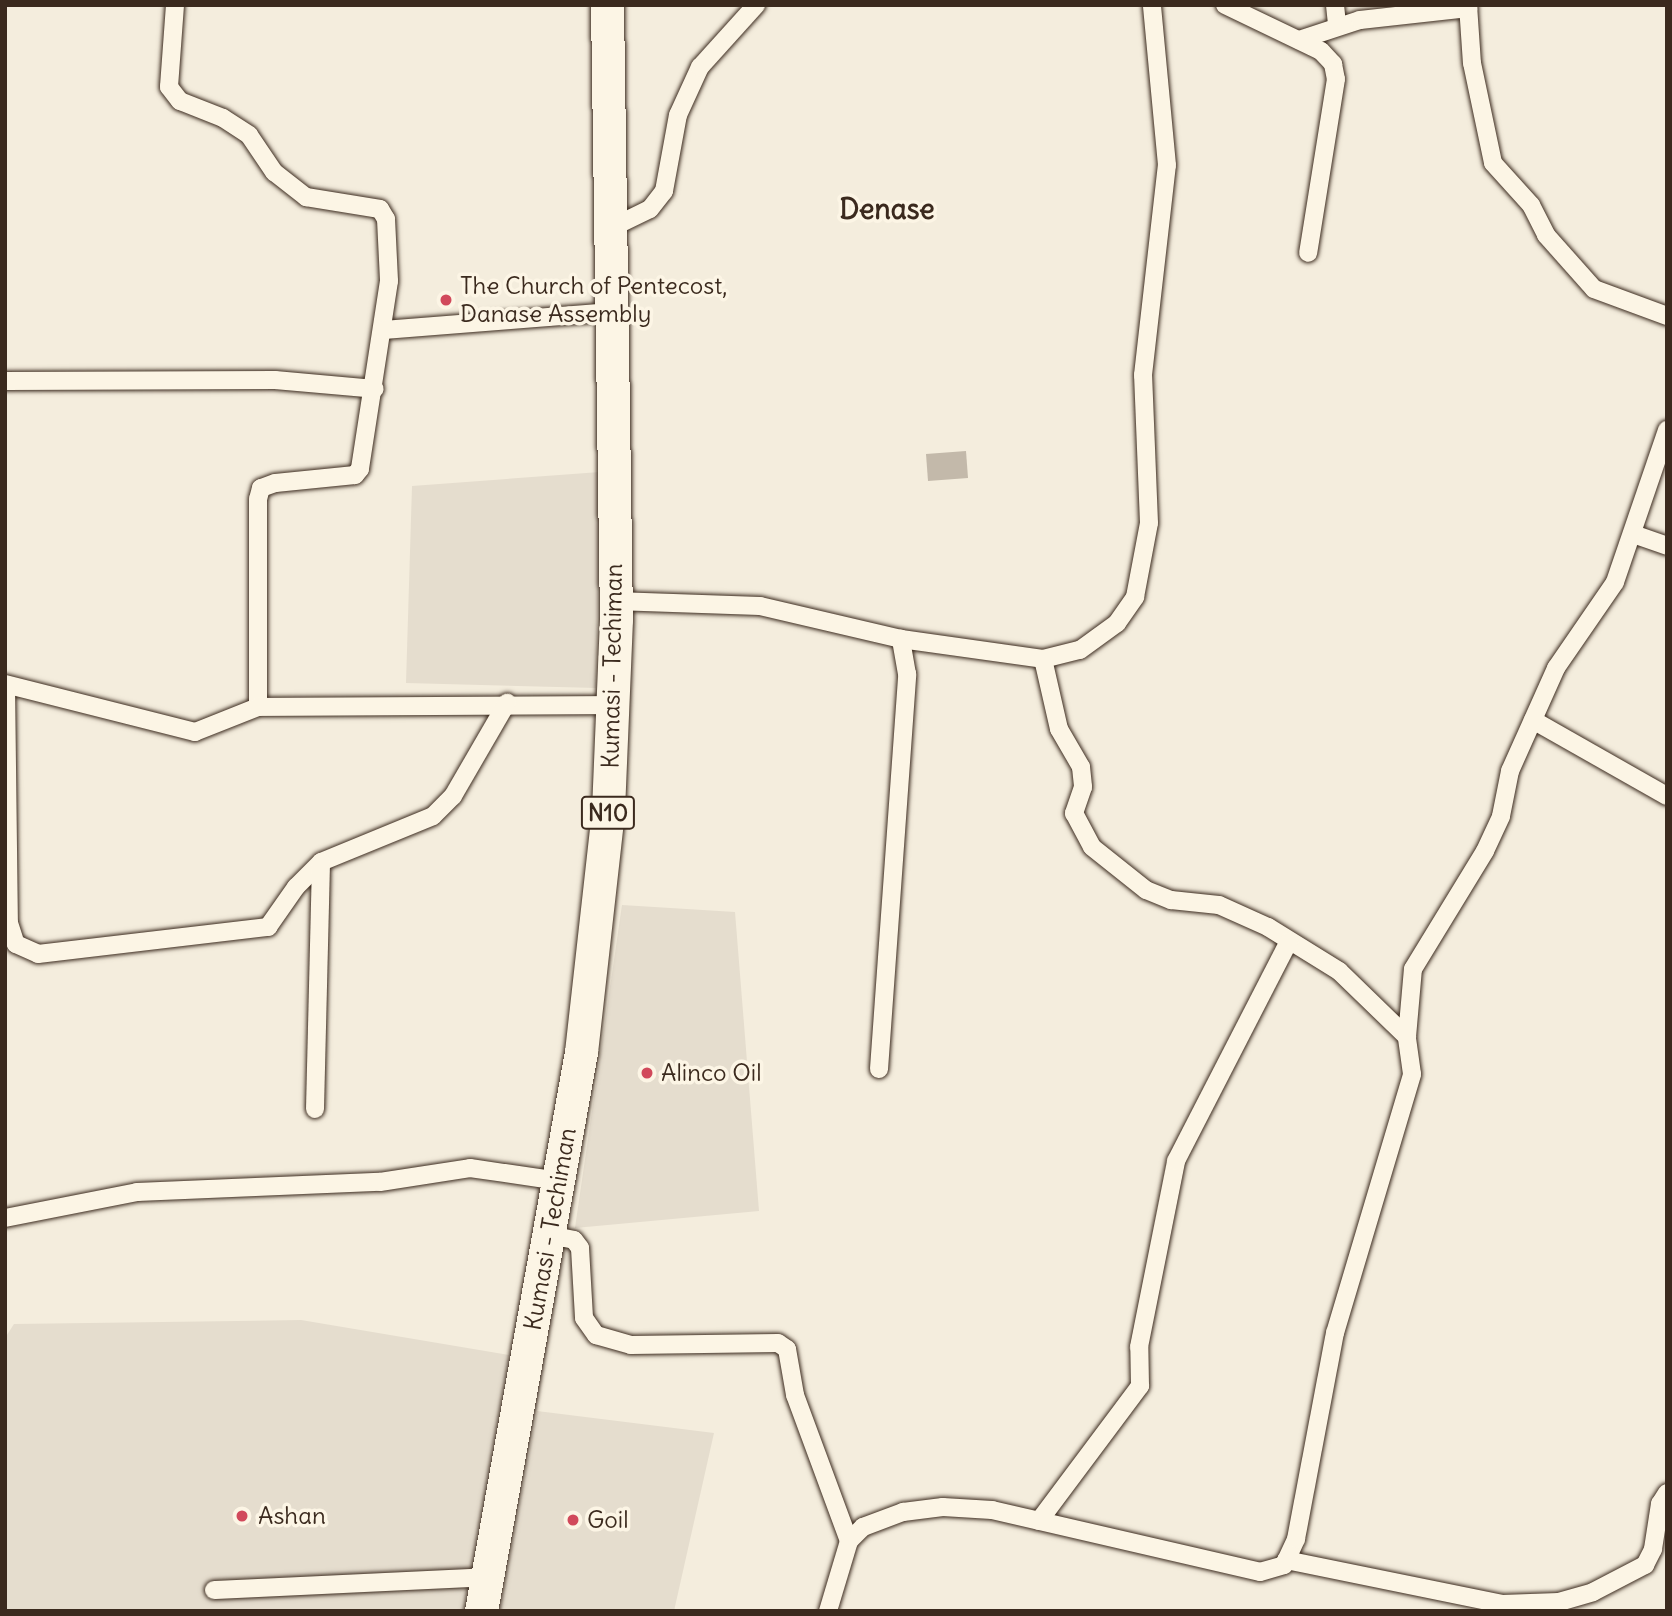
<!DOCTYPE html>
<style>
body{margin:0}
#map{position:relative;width:1672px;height:1616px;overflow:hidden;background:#f4eddd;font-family:Delius,sans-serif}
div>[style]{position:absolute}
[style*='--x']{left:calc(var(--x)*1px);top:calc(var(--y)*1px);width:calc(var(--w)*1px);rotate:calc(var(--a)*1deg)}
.built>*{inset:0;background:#e5ddce}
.building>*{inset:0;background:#c3b9aa}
.roads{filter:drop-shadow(0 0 2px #3b2a1e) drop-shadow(0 0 2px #3b2a1e)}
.street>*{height:18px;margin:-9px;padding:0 9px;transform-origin:9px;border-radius:9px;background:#fcf5e5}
.highway>*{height:33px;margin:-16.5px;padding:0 16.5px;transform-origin:16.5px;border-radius:16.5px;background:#fcf5e5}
.dots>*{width:19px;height:19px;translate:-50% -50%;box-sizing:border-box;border:4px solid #fcf5e5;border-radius:50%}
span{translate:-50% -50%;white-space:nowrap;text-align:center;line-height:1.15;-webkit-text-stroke:7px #fcf5e5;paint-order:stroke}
.shield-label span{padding:2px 5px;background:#fcf5e5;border:2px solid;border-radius:5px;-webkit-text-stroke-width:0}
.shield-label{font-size:23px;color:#3b2a1e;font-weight:700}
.poi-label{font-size:24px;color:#3b2a1e}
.left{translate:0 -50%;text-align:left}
.street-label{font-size:24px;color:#3b2a1e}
.quarter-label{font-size:28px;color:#3b2a1e;font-weight:700}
.frame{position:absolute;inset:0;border:7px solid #3b2a1e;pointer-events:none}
</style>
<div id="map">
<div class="built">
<div style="clip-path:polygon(600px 472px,596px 688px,406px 683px,412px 486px)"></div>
<div style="clip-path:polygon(622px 905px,735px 912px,759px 1211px,575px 1228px)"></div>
<div style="clip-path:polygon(301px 1320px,509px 1355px,463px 1611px,5px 1611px,5px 1338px,14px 1324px)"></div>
<div style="clip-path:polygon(537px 1411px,714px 1433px,674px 1611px,500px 1611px)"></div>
</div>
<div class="building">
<div style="clip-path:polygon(966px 451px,968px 478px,928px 481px,926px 454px)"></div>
</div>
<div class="roads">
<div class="street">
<div style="--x:175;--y:5;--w:82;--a:94.2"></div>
<div style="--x:169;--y:87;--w:18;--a:52"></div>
<div style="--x:180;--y:101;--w:46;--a:21.6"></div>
<div style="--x:223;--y:118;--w:31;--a:33"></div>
<div style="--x:249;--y:135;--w:45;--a:56"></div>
<div style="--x:274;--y:172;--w:41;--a:38"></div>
<div style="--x:306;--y:197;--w:75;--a:9.2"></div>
<div style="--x:380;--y:209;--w:12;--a:59"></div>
<div style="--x:386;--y:219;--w:62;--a:87.2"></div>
<div style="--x:389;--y:281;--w:190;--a:98.8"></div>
<div style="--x:360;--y:469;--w:8;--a:130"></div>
<div style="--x:355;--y:475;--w:80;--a:174.3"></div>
<div style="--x:275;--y:483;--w:15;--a:160"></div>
<div style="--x:261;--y:488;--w:11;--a:105"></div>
<div style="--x:258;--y:499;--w:208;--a:90"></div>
<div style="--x:1225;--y:5;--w:106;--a:25.6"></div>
<div style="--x:1321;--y:51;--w:18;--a:47"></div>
<div style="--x:1333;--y:64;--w:15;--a:79"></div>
<div style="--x:1336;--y:79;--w:176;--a:99.1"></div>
<div style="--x:1335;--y:5;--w:20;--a:84"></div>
<div style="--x:1468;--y:5;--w:58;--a:86.1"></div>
<div style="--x:1472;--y:63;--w:102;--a:78.1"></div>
<div style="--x:1493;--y:163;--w:57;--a:47.9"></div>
<div style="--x:1531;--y:205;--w:34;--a:63"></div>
<div style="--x:1546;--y:235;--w:72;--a:48.4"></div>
<div style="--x:1594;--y:289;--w:78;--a:20.3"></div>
<div style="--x:1299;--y:40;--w:64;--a:-18.2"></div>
<div style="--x:1360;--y:20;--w:109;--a:-6.3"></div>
<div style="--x:611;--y:228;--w:43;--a:-26"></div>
<div style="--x:650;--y:209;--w:23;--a:-52"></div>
<div style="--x:664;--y:191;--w:77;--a:-79.6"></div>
<div style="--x:678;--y:115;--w:53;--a:-65.4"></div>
<div style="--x:700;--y:67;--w:84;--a:-47.9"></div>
<div style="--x:383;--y:330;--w:230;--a:-4.5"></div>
<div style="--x:5;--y:381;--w:270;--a:-0.2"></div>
<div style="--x:275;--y:380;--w:100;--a:5.1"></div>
<div style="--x:1633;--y:534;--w:36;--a:19"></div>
<div style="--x:615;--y:601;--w:145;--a:2"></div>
<div style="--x:760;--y:606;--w:145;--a:13.2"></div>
<div style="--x:901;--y:639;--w:143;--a:8"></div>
<div style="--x:1043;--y:659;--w:38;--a:-14"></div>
<div style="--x:1080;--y:650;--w:46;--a:-36.1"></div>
<div style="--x:1117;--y:623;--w:32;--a:-55"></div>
<div style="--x:1135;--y:597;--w:75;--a:-79.3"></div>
<div style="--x:1149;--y:523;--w:148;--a:-92.3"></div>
<div style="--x:1143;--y:375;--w:211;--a:-83.5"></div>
<div style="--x:1167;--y:165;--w:161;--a:-95.4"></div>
<div style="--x:1043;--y:659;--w:72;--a:77.1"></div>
<div style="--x:1059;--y:729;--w:44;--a:59.9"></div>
<div style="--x:1081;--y:767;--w:20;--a:84"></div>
<div style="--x:1083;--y:787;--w:28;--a:109"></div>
<div style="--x:1074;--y:813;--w:38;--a:62"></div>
<div style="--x:1092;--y:847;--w:69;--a:38.5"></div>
<div style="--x:1146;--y:890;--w:27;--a:22"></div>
<div style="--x:1171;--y:900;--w:48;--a:5.9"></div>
<div style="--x:1219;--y:905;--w:54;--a:24.2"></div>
<div style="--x:1268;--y:927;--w:84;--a:31.8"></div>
<div style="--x:1339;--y:971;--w:95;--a:44.1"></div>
<div style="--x:5;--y:684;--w:196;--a:14.2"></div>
<div style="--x:195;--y:732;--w:68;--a:-21.6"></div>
<div style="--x:258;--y:707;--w:355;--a:-0.3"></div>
<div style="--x:6;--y:685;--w:238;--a:89.3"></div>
<div style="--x:9;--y:923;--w:22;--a:72"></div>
<div style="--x:16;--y:944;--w:24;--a:24"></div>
<div style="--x:38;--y:954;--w:232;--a:-6.7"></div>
<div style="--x:268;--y:927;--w:49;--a:-55"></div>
<div style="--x:296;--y:887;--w:35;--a:-45"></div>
<div style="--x:321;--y:862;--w:121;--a:-22.3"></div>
<div style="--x:433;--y:816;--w:28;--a:-45"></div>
<div style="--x:453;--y:796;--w:108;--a:-59.9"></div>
<div style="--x:1533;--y:720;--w:154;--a:29.6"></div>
<div style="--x:879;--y:1069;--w:396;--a:-85.9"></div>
<div style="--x:907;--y:674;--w:36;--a:-100"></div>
<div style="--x:315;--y:1109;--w:247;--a:-88.6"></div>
<div style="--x:5;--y:1218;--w:135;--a:-11.1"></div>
<div style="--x:137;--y:1192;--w:243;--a:-2.4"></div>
<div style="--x:380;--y:1182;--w:91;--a:-8.8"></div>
<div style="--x:470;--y:1168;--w:90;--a:8.3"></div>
<div style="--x:549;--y:1235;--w:25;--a:11"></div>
<div style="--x:574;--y:1240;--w:10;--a:53"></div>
<div style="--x:580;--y:1248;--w:70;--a:86.7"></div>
<div style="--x:584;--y:1318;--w:21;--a:55"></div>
<div style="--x:596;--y:1335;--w:36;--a:16"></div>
<div style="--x:631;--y:1345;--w:147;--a:-0.8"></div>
<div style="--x:778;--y:1343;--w:11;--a:34"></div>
<div style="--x:787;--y:1349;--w:47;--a:80.1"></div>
<div style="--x:795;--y:1395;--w:156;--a:69.7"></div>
<div style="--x:1039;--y:1521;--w:169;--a:-53.2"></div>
<div style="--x:1140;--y:1386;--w:39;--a:-91"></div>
<div style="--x:1139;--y:1347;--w:190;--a:-78.7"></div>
<div style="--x:1176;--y:1161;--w:247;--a:-62.8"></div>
<div style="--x:1286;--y:1560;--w:220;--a:11.5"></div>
<div style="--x:1502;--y:1604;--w:57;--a:-2"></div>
<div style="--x:1559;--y:1602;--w:35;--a:-16"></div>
<div style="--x:1593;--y:1592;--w:59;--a:-27.4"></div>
<div style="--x:1645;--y:1565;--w:18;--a:-63"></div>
<div style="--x:1653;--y:1549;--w:46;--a:-81.2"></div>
<div style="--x:1660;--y:1504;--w:13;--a:-58"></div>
<div style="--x:214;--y:1590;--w:274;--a:-2.7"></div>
<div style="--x:828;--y:1611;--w:73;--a:-73.3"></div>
<div style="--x:849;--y:1541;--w:20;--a:-45"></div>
<div style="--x:863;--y:1527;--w:43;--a:-20.6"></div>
<div style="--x:903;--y:1512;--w:40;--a:-7.1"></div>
<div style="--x:943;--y:1507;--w:49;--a:3.5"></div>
<div style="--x:992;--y:1510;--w:275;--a:13"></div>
<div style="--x:1260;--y:1572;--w:25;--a:-16"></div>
<div style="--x:1284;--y:1565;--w:29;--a:-65"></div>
<div style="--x:1296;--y:1539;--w:210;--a:-79.3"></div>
<div style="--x:1335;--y:1333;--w:270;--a:-73.4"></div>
<div style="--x:1412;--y:1074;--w:37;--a:-98"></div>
<div style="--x:1407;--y:1037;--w:68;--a:-85"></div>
<div style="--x:1413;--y:969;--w:138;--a:-58.6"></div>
<div style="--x:1485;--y:851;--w:38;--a:-65"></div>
<div style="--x:1501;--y:816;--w:46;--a:-78.7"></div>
<div style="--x:1510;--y:771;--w:113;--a:-65.9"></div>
<div style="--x:1556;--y:668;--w:104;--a:-55.5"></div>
<div style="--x:1615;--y:582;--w:161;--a:-71.1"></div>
</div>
<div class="highway">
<div style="--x:481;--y:1611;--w:568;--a:-79.86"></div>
<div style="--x:581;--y:1052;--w:244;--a:-83.6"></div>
<div style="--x:608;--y:810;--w:191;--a:-87.6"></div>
<div style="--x:616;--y:619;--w:614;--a:-90.84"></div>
</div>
</div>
<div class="dots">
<div style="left:446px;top:300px;background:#d1495b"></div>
<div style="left:647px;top:1073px;background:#d1495b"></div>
<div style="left:242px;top:1516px;background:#d1495b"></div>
<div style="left:573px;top:1520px;background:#d1495b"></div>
</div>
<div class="shield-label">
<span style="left:608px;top:813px">N10</span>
</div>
<div class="poi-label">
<span class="left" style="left:460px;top:300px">The Church of Pentecost,<br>Danase Assembly</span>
<span class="left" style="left:661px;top:1073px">Alinco Oil</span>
<span class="left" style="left:258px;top:1516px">Ashan</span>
<span class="left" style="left:587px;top:1520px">Goil</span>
</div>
<div class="street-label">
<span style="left:612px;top:666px;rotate:-89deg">Kumasi - Techiman</span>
<span style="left:550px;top:1229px;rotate:-80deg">Kumasi - Techiman</span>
</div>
<div class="quarter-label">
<span style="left:887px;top:209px">Denase</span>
</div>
<div class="frame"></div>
</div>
